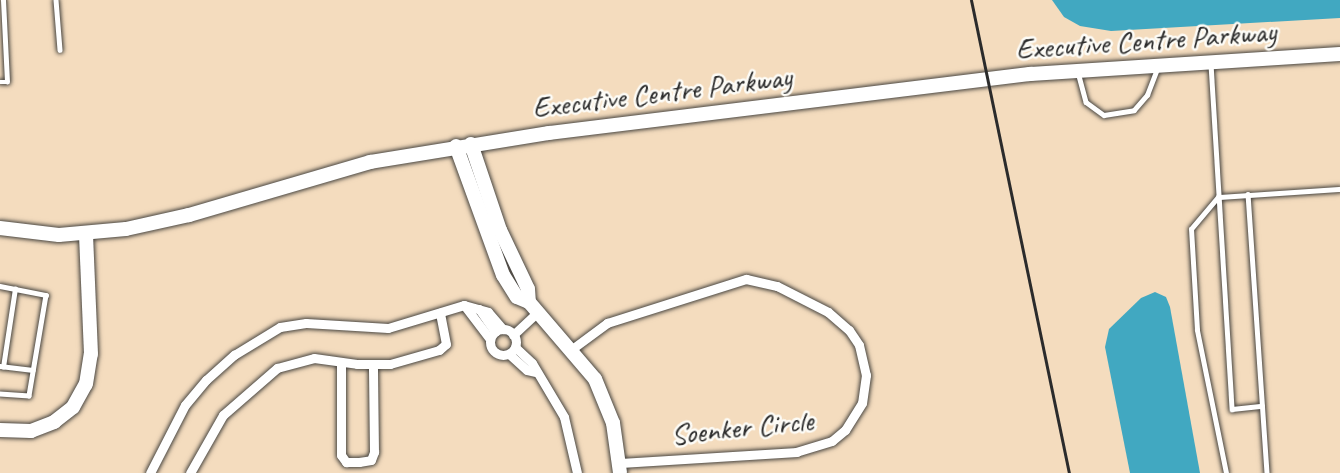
<!DOCTYPE html>
<style>
body{margin:0}
#map{position:relative;width:1340px;height:473px;overflow:hidden;background:#f4dcbe;font-family:Caveat,sans-serif}
div>[style]{position:absolute}
[style*='--x']{left:calc(var(--x)*1px);top:calc(var(--y)*1px);width:calc(var(--w)*1px);rotate:calc(var(--a)*1deg)}
.water>*{inset:0;background:#41a8c1}
.roads{filter:drop-shadow(0 0 2px #494641) drop-shadow(0 0 2px #494641)}
.lane>*{height:4.5px;margin:-2.25px;padding:0 2.25px;transform-origin:2.25px;border-radius:2.25px;background:#fff}
.street>*{height:9px;margin:-4.5px;padding:0 4.5px;transform-origin:4.5px;border-radius:4.5px;background:#fff}
.street>.ring{margin:-4.5px;padding:0;box-sizing:content-box;background:none;border:9px solid #fff;border-radius:50%}
.secondary>*{height:14px;margin:-7px;padding:0 7px;transform-origin:7px;border-radius:7px;background:#fff}
.rail>*{height:3px;margin:-1.5px;padding:0 1.5px;transform-origin:1.5px;border-radius:1.5px;background:#2b2b2b}
span{translate:-50% -50%;white-space:nowrap;text-align:center;line-height:1.15;-webkit-text-stroke:5px #fdfcf7;paint-order:stroke}
.street-label{font-size:30px;color:#2b2b2b}
</style>
<div id="map">
<div class="water">
<div style="clip-path:polygon(1052px 0,1340px 0,1340px 18px,1111px 31px,1080px 26px,1064px 17px)"></div>
<div style="clip-path:polygon(1155px 292px,1166px 297px,1170px 307px,1200px 473px,1130px 473px,1105px 347px,1109px 329px,1141px 298px)"></div>
</div>
<div class="roads">
<div class="lane">
<div style="--x:56;--y:0;--w:50;--a:85.4"></div>
<div style="--x:1211;--y:64;--w:346;--a:86.5"></div>
<div style="--x:1232;--y:409;--w:30;--a:-6"></div>
<div style="--x:1078;--y:72;--w:31;--a:75"></div>
<div style="--x:1086;--y:102;--w:22;--a:36"></div>
<div style="--x:1104;--y:115;--w:30;--a:-9"></div>
<div style="--x:1134;--y:110;--w:20;--a:-49"></div>
<div style="--x:1147;--y:95;--w:30;--a:-69"></div>
<div style="--x:0;--y:82;--w:7;--a:0"></div>
<div style="--x:7;--y:82;--w:82;--a:-92.8"></div>
<div style="--x:1248;--y:194;--w:280;--a:86.1"></div>
<div style="--x:0;--y:286;--w:47;--a:11.1"></div>
<div style="--x:46;--y:295;--w:102;--a:99.6"></div>
<div style="--x:29;--y:396;--w:29;--a:-176"></div>
<div style="--x:0;--y:366;--w:33;--a:7"></div>
<div style="--x:3;--y:367;--w:79;--a:-81.3"></div>
<div style="--x:1226;--y:473;--w:146;--a:-101.5"></div>
<div style="--x:1197;--y:330;--w:101;--a:-93.4"></div>
<div style="--x:1191;--y:229;--w:42;--a:-49.8"></div>
<div style="--x:1218;--y:197;--w:122;--a:-3.8"></div>
</div>
<div class="street">
<div style="--x:464;--y:305;--w:43;--a:52.6"></div>
<div style="--x:479;--y:309;--w:28;--a:55"></div>
<div class="ring" style="left:490px;top:329px;width:17px;height:17px"></div>
<div style="--x:513;--y:335;--w:33;--a:-43"></div>
<div style="--x:515;--y:347;--w:23;--a:43"></div>
<div style="--x:532;--y:363;--w:63;--a:59.3"></div>
<div style="--x:564;--y:417;--w:57;--a:76.9"></div>
<div style="--x:572;--y:349;--w:44;--a:-36.6"></div>
<div style="--x:607;--y:323;--w:146;--a:-17.6"></div>
<div style="--x:746;--y:279;--w:32;--a:13"></div>
<div style="--x:777;--y:286;--w:57;--a:27"></div>
<div style="--x:828;--y:312;--w:28;--a:41"></div>
<div style="--x:849;--y:330;--w:18;--a:56"></div>
<div style="--x:859;--y:345;--w:31;--a:77"></div>
<div style="--x:866;--y:375;--w:28;--a:98"></div>
<div style="--x:862;--y:403;--w:32;--a:122"></div>
<div style="--x:845;--y:430;--w:17;--a:140"></div>
<div style="--x:832;--y:441;--w:37;--a:163"></div>
<div style="--x:797;--y:452;--w:177;--a:176.4"></div>
<div style="--x:509;--y:354;--w:24;--a:42"></div>
<div style="--x:527;--y:370;--w:9;--a:13"></div>
<div style="--x:341;--y:362;--w:93;--a:90"></div>
<div style="--x:341;--y:455;--w:9;--a:54"></div>
<div style="--x:346;--y:462;--w:13;--a:0"></div>
<div style="--x:359;--y:462;--w:12;--a:-9"></div>
<div style="--x:371;--y:460;--w:9;--a:-69"></div>
<div style="--x:374;--y:452;--w:88;--a:-90.7"></div>
<div style="--x:150;--y:473;--w:76;--a:-62.8"></div>
<div style="--x:185;--y:405;--w:33;--a:-50"></div>
<div style="--x:206;--y:380;--w:38;--a:-42"></div>
<div style="--x:234;--y:355;--w:54;--a:-31.3"></div>
<div style="--x:280;--y:327;--w:26;--a:-9"></div>
<div style="--x:306;--y:323;--w:82;--a:3.5"></div>
<div style="--x:388;--y:328;--w:79;--a:-16.8"></div>
<div style="--x:464;--y:305;--w:25;--a:16"></div>
<div style="--x:488;--y:312;--w:23;--a:49"></div>
<div style="--x:190;--y:473;--w:67;--a:-60.4"></div>
<div style="--x:223;--y:415;--w:72;--a:-41"></div>
<div style="--x:277;--y:368;--w:38;--a:-15"></div>
<div style="--x:314;--y:358;--w:43;--a:7.9"></div>
<div style="--x:357;--y:364;--w:33;--a:0"></div>
<div style="--x:390;--y:364;--w:51;--a:-15.9"></div>
<div style="--x:439;--y:350;--w:9;--a:-41"></div>
<div style="--x:446;--y:344;--w:32;--a:-101"></div>
</div>
<div class="secondary">
<div style="--x:471;--y:144;--w:91;--a:71.4"></div>
<div style="--x:500;--y:230;--w:65;--a:64.6"></div>
<div style="--x:528;--y:289;--w:13;--a:86"></div>
<div style="--x:456;--y:146;--w:137;--a:70"></div>
<div style="--x:503;--y:275;--w:26;--a:58"></div>
<div style="--x:517;--y:297;--w:13;--a:23"></div>
<div style="--x:529;--y:302;--w:101;--a:49.4"></div>
<div style="--x:595;--y:379;--w:48;--a:67.8"></div>
<div style="--x:613;--y:423;--w:50;--a:82"></div>
<div style="--x:0;--y:228;--w:59;--a:6.8"></div>
<div style="--x:59;--y:235;--w:67;--a:-5.1"></div>
<div style="--x:126;--y:229;--w:65;--a:-12.5"></div>
<div style="--x:189;--y:215;--w:189;--a:-16.3"></div>
<div style="--x:370;--y:162;--w:181;--a:-9.2"></div>
<div style="--x:549;--y:133;--w:485;--a:-7"></div>
<div style="--x:1030;--y:74;--w:311;--a:-3.7"></div>
<div style="--x:0;--y:430;--w:31;--a:2"></div>
<div style="--x:31;--y:431;--w:25;--a:-21"></div>
<div style="--x:54;--y:422;--w:24;--a:-38"></div>
<div style="--x:73;--y:407;--w:26;--a:-61"></div>
<div style="--x:86;--y:384;--w:30;--a:-81"></div>
<div style="--x:91;--y:354;--w:120;--a:-92.4"></div>
</div>
</div>
<div class="rail">
<div style="--x:971;--y:0;--w:483;--a:78.3"></div>
</div>
<div class="street-label">
<span style="left:1146px;top:40px;rotate:-4deg">Executive Centre Parkway</span>
<span style="left:662px;top:92px;rotate:-7deg">Executive Centre Parkway</span>
<span style="left:742px;top:427px;rotate:-6deg">Soenker Circle</span>
</div>
</div>
